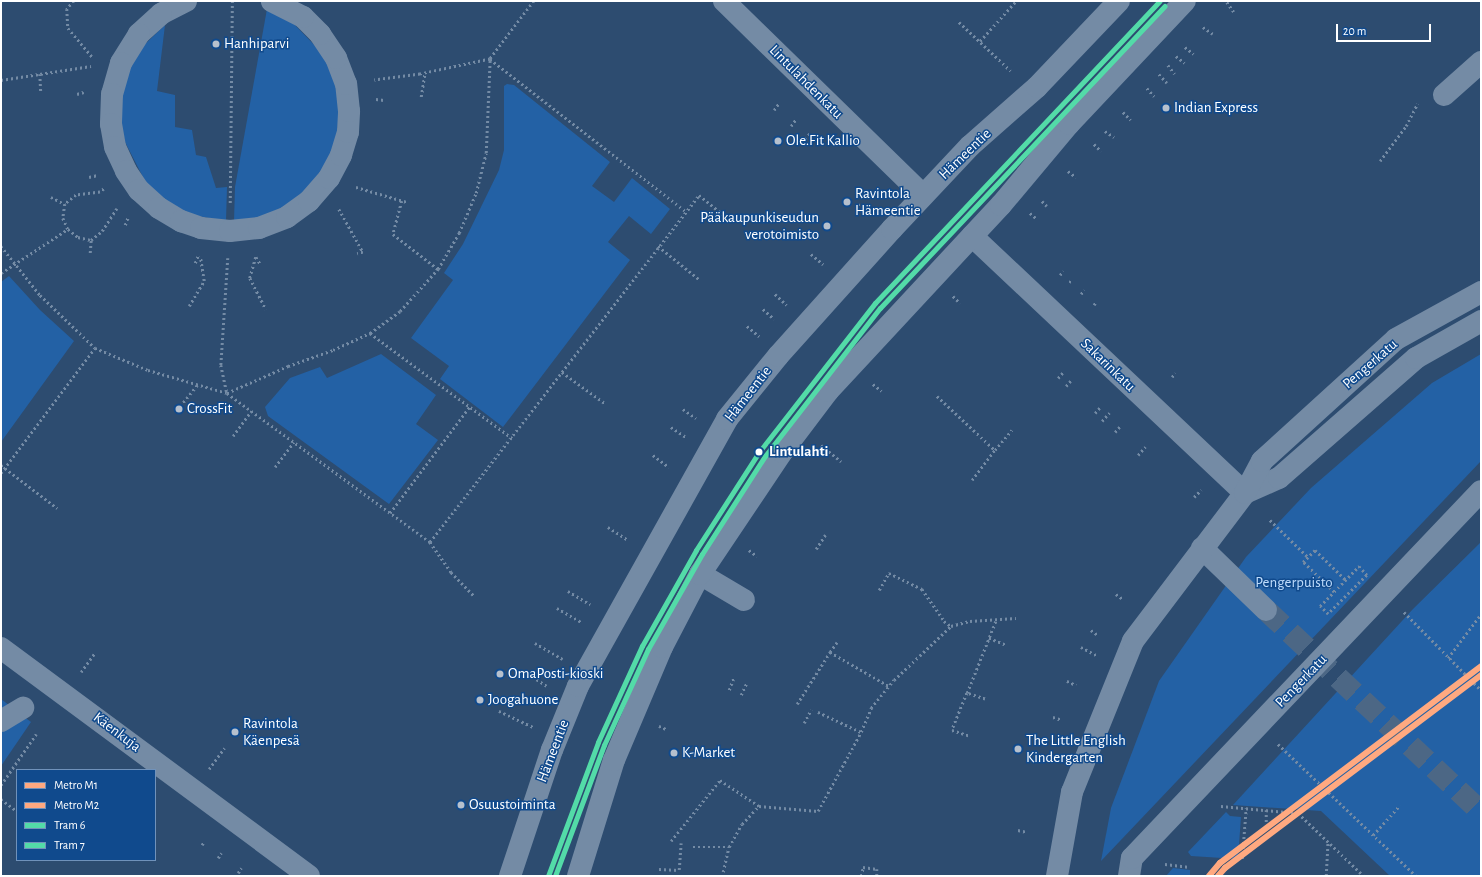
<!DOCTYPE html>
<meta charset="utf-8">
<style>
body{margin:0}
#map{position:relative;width:1482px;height:877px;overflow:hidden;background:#2d4c70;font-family:"Alegreya Sans",sans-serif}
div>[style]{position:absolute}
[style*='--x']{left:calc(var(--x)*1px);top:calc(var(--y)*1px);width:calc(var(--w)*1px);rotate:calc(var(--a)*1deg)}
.green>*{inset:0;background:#2361a5}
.minor-tunnel>*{height:22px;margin-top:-11px;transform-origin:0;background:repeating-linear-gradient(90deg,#4c6785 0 22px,transparent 0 33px)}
.path>*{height:2.5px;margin-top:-1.25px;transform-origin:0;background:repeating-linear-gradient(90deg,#748ba5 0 2px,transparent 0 5px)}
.minor>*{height:22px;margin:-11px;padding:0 11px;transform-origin:11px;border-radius:11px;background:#748ba5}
.tram-1>*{height:5px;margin:-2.5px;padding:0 2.5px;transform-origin:2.5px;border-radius:2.5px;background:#53dba8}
.tram-2>*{height:5px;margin:-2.5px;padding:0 2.5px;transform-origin:2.5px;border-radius:2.5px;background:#53dba8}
.metro-1>*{height:6px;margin:-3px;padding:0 3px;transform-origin:3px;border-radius:3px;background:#ffa980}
.metro-2>*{height:6px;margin:-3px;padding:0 3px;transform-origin:3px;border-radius:3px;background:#ffa980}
.dots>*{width:11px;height:11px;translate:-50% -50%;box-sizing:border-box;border:2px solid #104a8d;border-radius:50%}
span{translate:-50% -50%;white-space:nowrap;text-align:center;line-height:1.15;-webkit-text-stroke:3px #104a8d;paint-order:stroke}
.poi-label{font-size:15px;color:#fff}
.left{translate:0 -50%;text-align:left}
.right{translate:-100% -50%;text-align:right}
.street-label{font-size:15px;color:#fff}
.stop-label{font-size:15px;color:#fff;font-weight:700}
.park-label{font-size:15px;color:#bfddfd}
.frame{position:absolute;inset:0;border:2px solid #fff;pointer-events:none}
.legend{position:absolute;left:16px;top:769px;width:140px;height:92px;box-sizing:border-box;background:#104a8d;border:1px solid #7092bb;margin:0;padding:5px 7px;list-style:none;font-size:12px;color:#fff}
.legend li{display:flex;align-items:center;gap:8px;height:20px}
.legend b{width:20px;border:1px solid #7092bb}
.scale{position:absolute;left:1336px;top:24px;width:95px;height:18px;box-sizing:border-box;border:2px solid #fff;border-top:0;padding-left:5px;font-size:12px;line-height:14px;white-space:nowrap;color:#fff;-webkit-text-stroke:3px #104a8d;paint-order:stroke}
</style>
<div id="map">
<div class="green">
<div style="clip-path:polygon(267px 9px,293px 23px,323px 54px,335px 80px,339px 109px,337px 137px,327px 164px,309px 187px,287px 206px,260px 217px,234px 222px,235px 187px)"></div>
<div style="clip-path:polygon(165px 25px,157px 91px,175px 95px,175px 127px,192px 130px,196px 155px,206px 157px,216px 188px,227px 187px,226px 221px,192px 215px,166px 201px,145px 181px,125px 142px,122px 128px,121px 99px,129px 70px,144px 45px)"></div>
<div style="clip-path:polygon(507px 84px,514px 85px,610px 162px,592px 186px,614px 202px,632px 178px,670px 209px,651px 234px,629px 216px,608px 242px,630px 260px,503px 427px,440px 379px,449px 366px,411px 338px,453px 280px,444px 273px,463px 244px,499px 170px,504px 150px,504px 86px)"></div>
<div style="clip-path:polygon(9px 276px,40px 310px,74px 341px,1px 442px,1px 282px)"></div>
<div style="clip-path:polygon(381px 354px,436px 395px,416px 424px,438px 440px,389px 504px,268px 416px,265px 407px,290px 378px,320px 367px,327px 378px)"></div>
<div style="clip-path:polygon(1481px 354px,1481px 461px,1101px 861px,1111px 808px,1159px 681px,1246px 557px,1311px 488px,1432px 383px)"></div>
<div style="clip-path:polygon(1481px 542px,1481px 876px,1390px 876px,1321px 811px,1233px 805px,1413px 609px)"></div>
<div style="clip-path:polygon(1px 699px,31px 722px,1px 766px)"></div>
<div style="clip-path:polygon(1226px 812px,1230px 816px,1241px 817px,1238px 859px,1191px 856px,1188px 852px)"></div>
<div style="clip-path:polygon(1173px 868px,1190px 870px,1190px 876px,1166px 876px)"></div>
</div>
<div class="minor-tunnel">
<div style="--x:1266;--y:610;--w:295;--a:43.2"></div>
</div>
<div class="path">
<div style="--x:74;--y:1;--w:11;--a:131"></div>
<div style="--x:67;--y:9;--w:19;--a:87"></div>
<div style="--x:68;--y:28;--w:39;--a:50"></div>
<div style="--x:534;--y:1;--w:73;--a:127.2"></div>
<div style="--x:490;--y:59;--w:247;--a:37.9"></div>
<div style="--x:1227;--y:2;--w:12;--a:55"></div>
<div style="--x:959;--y:22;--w:71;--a:43.3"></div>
<div style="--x:1203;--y:27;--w:12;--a:35"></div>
<div style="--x:980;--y:41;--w:54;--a:-48"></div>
<div style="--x:1185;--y:47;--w:11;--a:38"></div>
<div style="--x:1176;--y:56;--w:11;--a:38"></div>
<div style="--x:1168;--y:65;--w:11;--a:52"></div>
<div style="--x:40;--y:74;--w:18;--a:87"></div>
<div style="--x:1159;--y:74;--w:12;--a:48"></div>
<div style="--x:1;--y:80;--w:91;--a:-8.8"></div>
<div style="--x:1147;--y:88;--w:11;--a:49"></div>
<div style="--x:77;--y:94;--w:7;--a:-16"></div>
<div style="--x:421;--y:97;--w:24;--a:-81"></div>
<div style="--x:376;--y:99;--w:8;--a:7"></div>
<div style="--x:774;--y:110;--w:9;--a:-54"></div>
<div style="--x:1123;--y:112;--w:11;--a:45"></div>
<div style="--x:791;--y:126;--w:9;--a:-54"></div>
<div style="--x:1105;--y:131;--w:11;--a:34"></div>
<div style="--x:805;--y:139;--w:8;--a:-50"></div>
<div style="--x:1094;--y:144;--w:10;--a:45"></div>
<div style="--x:1380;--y:161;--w:44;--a:-53.4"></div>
<div style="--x:1406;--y:126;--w:25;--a:-63"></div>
<div style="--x:1068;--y:171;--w:10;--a:37"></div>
<div style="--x:89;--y:177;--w:9;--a:-13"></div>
<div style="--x:356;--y:187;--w:53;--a:16.4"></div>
<div style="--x:104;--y:189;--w:5;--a:143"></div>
<div style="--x:100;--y:192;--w:24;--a:173"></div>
<div style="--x:76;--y:195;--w:14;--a:141"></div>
<div style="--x:65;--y:204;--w:14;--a:98"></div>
<div style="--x:63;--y:218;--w:12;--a:66"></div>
<div style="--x:68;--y:229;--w:13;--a:39"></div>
<div style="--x:78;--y:237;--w:13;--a:13"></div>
<div style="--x:91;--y:240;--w:14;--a:-39"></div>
<div style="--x:102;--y:231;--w:27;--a:-57"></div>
<div style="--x:51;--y:197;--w:16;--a:27"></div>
<div style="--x:402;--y:201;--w:34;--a:105"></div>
<div style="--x:393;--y:234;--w:57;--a:37.9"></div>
<div style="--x:1042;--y:201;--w:7;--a:45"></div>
<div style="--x:230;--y:203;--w:202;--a:-89.4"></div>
<div style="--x:858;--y:204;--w:13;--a:42"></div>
<div style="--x:339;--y:209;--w:49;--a:60.8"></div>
<div style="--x:363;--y:252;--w:6;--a:162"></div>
<div style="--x:1030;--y:213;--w:8;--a:40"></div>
<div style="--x:125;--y:225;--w:9;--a:-69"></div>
<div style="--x:1;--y:246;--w:63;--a:51.5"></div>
<div style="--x:40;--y:295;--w:76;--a:43.9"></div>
<div style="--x:95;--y:348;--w:57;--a:22.5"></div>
<div style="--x:148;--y:370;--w:82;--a:16.2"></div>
<div style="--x:227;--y:393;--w:67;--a:-23.9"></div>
<div style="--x:288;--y:366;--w:48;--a:-19.6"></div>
<div style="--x:333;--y:350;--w:41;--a:-24.7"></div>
<div style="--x:370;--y:333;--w:37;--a:-36"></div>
<div style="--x:400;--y:311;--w:57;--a:-47.9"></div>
<div style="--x:438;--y:269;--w:42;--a:-59.7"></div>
<div style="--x:459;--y:233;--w:43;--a:-67"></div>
<div style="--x:476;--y:193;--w:41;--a:-76"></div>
<div style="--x:486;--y:153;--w:94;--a:-87.6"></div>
<div style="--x:490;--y:59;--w:72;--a:167.9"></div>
<div style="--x:420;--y:74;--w:46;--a:172.6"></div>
<div style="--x:658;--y:246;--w:54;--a:39"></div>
<div style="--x:90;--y:253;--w:13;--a:-86"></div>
<div style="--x:811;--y:254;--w:16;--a:40"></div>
<div style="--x:256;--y:257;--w:22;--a:106"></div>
<div style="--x:250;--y:278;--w:35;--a:63"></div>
<div style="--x:256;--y:257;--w:9;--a:58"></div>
<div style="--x:228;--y:258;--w:107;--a:93.7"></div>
<div style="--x:221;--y:365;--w:29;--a:78"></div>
<div style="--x:227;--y:393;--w:252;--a:36.3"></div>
<div style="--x:430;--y:542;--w:37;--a:55"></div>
<div style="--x:451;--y:572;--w:33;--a:46"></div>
<div style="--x:195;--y:263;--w:8;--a:-67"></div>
<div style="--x:1;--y:273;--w:80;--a:-33.3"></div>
<div style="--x:1060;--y:275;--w:5;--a:-53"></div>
<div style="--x:1069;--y:282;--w:4;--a:-27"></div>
<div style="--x:775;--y:294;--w:16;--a:43"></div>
<div style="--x:1081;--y:294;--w:5;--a:-53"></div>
<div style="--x:953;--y:296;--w:10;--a:45"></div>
<div style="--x:1094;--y:305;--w:4;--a:-63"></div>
<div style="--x:189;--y:306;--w:29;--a:-59"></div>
<div style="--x:204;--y:281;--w:25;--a:-99"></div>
<div style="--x:763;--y:309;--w:15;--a:42"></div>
<div style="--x:747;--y:326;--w:16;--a:40"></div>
<div style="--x:370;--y:333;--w:177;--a:36.5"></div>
<div style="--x:562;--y:372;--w:54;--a:36"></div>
<div style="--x:1172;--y:377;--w:5;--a:-53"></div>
<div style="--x:1058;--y:378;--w:9;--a:-49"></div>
<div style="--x:873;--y:384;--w:11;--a:38"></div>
<div style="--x:1066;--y:386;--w:9;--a:-49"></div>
<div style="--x:937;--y:396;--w:79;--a:43"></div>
<div style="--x:995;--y:450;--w:26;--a:-50"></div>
<div style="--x:683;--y:409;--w:16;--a:35"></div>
<div style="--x:177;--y:410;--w:32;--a:-51"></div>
<div style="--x:1095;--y:413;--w:9;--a:-49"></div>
<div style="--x:1102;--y:421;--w:11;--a:-49"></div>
<div style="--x:671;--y:427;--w:18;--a:34"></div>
<div style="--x:1115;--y:432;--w:9;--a:-49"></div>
<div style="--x:233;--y:436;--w:31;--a:-54"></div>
<div style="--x:821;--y:445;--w:26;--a:39"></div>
<div style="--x:653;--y:455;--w:20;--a:37"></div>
<div style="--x:1138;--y:455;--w:11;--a:-49"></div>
<div style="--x:1;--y:465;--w:71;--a:37.5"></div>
<div style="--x:275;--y:467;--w:31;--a:-53"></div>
<div style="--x:1;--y:473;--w:156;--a:-53.1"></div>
<div style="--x:972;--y:480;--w:38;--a:-53"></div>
<div style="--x:1194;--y:497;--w:10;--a:-45"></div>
<div style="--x:390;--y:513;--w:134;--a:-53.2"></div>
<div style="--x:1270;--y:520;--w:53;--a:44.2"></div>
<div style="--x:608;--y:527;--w:24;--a:33"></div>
<div style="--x:430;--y:542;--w:439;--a:-52.2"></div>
<div style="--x:699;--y:195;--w:35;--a:39"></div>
<div style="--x:816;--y:549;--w:17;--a:-57"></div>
<div style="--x:749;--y:550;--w:10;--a:37"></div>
<div style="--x:1359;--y:566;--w:12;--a:48"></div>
<div style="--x:1367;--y:575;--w:55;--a:135"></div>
<div style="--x:1328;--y:614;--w:11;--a:-135"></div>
<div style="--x:1320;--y:606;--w:56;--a:-45.7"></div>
<div style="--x:879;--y:590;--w:20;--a:-60"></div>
<div style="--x:889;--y:573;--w:37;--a:26"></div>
<div style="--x:922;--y:589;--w:39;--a:55"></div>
<div style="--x:944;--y:621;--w:9;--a:36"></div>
<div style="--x:951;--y:626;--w:20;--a:-15"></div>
<div style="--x:970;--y:621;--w:46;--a:-3.7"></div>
<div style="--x:568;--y:591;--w:26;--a:31"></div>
<div style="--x:1334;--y:592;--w:43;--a:-135.9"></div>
<div style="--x:1303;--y:562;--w:17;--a:-45"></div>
<div style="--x:1315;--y:550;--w:43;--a:44.1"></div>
<div style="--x:1116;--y:594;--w:9;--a:36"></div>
<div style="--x:557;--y:608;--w:28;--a:30"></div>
<div style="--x:1404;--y:612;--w:110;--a:45.4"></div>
<div style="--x:1091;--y:630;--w:9;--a:36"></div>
<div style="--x:989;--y:638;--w:18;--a:22"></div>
<div style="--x:535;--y:643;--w:32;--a:30"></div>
<div style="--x:1081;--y:647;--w:19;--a:28"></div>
<div style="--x:830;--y:652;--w:12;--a:-55"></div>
<div style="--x:1448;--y:658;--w:55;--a:-53.1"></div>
<div style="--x:524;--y:671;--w:27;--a:33"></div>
<div style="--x:81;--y:672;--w:24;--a:-54"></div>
<div style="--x:1067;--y:681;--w:10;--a:24"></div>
<div style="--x:729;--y:690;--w:14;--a:-69"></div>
<div style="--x:967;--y:693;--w:40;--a:112"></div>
<div style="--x:952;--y:730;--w:19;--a:18"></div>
<div style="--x:741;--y:695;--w:14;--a:-65"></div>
<div style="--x:985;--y:699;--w:19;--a:-162"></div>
<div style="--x:967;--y:693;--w:79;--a:-68.3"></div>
<div style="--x:797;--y:704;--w:62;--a:-57.6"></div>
<div style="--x:830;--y:652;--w:68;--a:30"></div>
<div style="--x:499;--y:711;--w:38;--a:25"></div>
<div style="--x:818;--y:712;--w:47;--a:24.9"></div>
<div style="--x:861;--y:732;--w:26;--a:-67"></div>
<div style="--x:871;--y:708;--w:36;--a:-51"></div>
<div style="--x:894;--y:680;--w:79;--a:-43.5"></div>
<div style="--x:1053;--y:717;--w:9;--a:18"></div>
<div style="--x:804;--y:723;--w:15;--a:-62"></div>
<div style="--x:659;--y:726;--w:8;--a:23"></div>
<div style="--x:1278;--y:744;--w:191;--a:43.7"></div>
<div style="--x:1039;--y:755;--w:9;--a:21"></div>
<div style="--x:209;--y:769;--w:26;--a:-54"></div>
<div style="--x:1;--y:785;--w:62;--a:-55.5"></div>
<div style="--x:1;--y:799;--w:20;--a:37"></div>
<div style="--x:1221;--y:806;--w:77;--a:5.2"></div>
<div style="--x:1298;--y:813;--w:91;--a:43.7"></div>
<div style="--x:1266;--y:822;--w:12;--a:-90"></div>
<div style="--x:1018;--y:830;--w:9;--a:13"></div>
<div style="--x:1373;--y:835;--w:40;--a:-48"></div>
<div style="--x:671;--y:841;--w:78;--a:-51.2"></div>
<div style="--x:720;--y:780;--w:47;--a:33.7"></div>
<div style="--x:202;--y:845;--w:4;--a:-63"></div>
<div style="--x:693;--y:847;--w:36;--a:0"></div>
<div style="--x:729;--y:847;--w:26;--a:-61"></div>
<div style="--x:742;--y:824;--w:25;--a:-47"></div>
<div style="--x:759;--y:806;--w:59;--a:4.8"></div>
<div style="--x:818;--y:811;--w:90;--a:-61.4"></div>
<div style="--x:218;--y:858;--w:6;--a:-59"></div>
<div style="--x:1242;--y:859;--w:51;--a:-85.5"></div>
<div style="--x:1165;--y:864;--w:25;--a:7"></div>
<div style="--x:659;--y:869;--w:20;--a:3"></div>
<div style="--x:679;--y:870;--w:27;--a:-86"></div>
<div style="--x:723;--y:872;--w:26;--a:-77"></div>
<div style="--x:238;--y:873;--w:6;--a:-59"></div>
<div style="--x:861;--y:876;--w:9;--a:-77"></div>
<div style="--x:863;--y:867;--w:14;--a:8"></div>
<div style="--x:877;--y:869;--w:7;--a:90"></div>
<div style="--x:1326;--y:876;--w:35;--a:-87"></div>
</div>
<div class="minor">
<div style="--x:186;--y:1;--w:28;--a:153"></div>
<div style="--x:161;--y:14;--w:30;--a:138"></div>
<div style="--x:139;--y:34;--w:34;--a:122"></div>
<div style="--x:121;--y:63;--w:32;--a:106"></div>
<div style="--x:112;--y:94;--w:30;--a:92"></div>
<div style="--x:111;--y:124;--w:23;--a:80"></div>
<div style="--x:115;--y:147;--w:26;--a:65"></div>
<div style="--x:126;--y:171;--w:23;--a:56"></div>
<div style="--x:139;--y:190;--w:27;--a:42"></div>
<div style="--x:159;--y:208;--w:26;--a:31"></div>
<div style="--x:181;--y:221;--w:21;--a:19"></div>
<div style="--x:201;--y:228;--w:29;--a:6"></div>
<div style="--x:230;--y:231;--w:29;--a:-6"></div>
<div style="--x:259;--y:228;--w:30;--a:-21"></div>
<div style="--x:287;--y:217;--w:27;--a:-36"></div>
<div style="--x:309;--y:201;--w:30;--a:-49"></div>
<div style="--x:329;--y:178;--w:26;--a:-62"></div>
<div style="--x:341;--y:155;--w:24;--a:-73"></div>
<div style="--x:348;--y:132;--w:21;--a:-87"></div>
<div style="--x:349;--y:111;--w:27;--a:-96"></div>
<div style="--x:346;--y:84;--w:28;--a:-111"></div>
<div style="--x:336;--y:58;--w:29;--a:-124"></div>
<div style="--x:320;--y:34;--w:24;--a:-135"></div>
<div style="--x:303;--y:17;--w:35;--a:-153"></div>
<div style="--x:724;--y:1;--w:278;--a:44.3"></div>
<div style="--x:1444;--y:95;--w:50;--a:-41.7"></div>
<div style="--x:972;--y:236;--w:375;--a:43.3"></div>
<div style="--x:1245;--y:493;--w:37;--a:-24"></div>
<div style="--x:1279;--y:478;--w:182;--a:-41.2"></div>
<div style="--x:1416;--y:358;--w:75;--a:-29.6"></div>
<div style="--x:1202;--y:548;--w:89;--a:44.1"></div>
<div style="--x:700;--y:574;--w:51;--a:30.6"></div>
<div style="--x:1;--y:648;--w:383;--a:36.5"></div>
<div style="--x:1;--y:721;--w:26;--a:-31"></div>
<div style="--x:510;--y:876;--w:133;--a:-71.6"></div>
<div style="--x:552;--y:750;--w:69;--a:-67.9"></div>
<div style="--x:578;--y:686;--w:306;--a:-60.8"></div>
<div style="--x:727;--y:419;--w:81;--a:-51"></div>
<div style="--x:778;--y:356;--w:171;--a:-48.1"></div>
<div style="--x:892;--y:229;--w:114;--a:-46.8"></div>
<div style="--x:970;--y:146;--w:89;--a:-41.4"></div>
<div style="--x:1037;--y:87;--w:119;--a:-46.4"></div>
<div style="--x:578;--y:876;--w:121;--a:-72.8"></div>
<div style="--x:614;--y:760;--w:123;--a:-67"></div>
<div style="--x:662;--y:647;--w:82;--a:-62.5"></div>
<div style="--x:700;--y:574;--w:147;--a:-56.1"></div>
<div style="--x:782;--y:452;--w:76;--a:-53"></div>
<div style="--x:828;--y:391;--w:254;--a:-47.1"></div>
<div style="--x:1001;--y:205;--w:106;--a:-50"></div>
<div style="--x:1069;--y:124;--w:169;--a:-46.7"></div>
<div style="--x:1057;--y:876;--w:85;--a:-79.9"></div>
<div style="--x:1072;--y:792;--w:163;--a:-68"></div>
<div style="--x:1133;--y:641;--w:186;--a:-52.9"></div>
<div style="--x:1245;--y:493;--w:36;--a:-62"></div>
<div style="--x:1262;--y:461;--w:181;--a:-42.3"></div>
<div style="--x:1396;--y:339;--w:97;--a:-28.9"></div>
<div style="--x:1129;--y:876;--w:18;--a:-81"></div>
<div style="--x:1132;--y:858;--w:506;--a:-46.44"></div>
</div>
<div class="tram-1">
<div style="--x:548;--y:876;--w:143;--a:-69.5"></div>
<div style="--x:598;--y:742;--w:106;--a:-65.4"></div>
<div style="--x:642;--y:646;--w:110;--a:-60.6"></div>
<div style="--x:696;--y:550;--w:117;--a:-57.3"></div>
<div style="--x:759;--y:452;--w:189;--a:-52.1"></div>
<div style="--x:875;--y:303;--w:415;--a:-46.7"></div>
</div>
<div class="tram-2">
<div style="--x:555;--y:876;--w:140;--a:-69.5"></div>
<div style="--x:604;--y:745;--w:106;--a:-65.4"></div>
<div style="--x:648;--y:649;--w:109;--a:-60.4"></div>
<div style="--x:702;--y:554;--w:117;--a:-57.3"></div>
<div style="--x:765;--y:456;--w:187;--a:-52.2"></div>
<div style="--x:880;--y:308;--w:415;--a:-46.7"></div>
</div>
<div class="metro-1">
<div style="--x:1209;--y:876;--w:17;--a:-50"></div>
<div style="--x:1220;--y:863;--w:327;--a:-37"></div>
</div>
<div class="metro-2">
<div style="--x:1218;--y:876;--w:11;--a:-49"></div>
<div style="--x:1225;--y:868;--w:321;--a:-37"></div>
</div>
<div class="dots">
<div style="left:216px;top:44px;background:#b6c0cd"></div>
<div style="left:1166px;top:108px;background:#b6c0cd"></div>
<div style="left:778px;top:141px;background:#b6c0cd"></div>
<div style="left:847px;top:202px;background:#b6c0cd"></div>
<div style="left:827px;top:226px;background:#b6c0cd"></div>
<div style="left:179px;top:409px;background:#b6c0cd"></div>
<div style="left:759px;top:452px;background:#fff"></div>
<div style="left:500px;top:674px;background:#b6c0cd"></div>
<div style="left:480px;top:700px;background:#b6c0cd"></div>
<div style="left:235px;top:732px;background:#b6c0cd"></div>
<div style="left:1018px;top:749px;background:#b6c0cd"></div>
<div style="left:674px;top:753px;background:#b6c0cd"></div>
<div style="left:461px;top:805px;background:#b6c0cd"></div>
</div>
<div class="poi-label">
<span class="left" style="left:224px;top:44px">Hanhiparvi</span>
<span class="left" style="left:1174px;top:108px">Indian Express</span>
<span class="left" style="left:786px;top:141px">Ole.Fit Kallio</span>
<span class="left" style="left:855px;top:202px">Ravintola<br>Hämeentie</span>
<span class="right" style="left:819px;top:226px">Pääkaupunkiseudun<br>verotoimisto</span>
<span class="left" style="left:187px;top:409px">CrossFit</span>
<span class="left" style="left:508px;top:674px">OmaPosti-kioski</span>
<span class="left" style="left:488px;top:700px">Joogahuone</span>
<span class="left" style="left:243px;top:732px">Ravintola<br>Käenpesä</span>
<span class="left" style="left:1026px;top:749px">The Little English<br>Kindergarten</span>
<span class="left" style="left:682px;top:753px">K-Market</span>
<span class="left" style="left:469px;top:805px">Osuustoiminta</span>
</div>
<div class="street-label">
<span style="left:806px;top:82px;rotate:45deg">Lintulahdenkatu</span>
<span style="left:965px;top:154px;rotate:-44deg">Hämeentie</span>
<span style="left:1370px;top:364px;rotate:-41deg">Pengerkatu</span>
<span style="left:1108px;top:365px;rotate:44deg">Sakarinkatu</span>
<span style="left:748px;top:394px;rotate:-52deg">Hämeentie</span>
<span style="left:1301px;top:681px;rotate:-46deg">Pengerkatu</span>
<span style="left:117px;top:732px;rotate:37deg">Käenkuja</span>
<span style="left:553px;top:751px;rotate:-69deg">Hämeentie</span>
</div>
<div class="stop-label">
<span class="left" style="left:769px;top:452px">Lintulahti</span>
</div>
<div class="park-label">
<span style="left:1294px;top:583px">Pengerpuisto</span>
</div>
<div class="frame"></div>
<ul class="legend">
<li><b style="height:5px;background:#ffa980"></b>Metro M1</li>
<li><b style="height:5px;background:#ffa980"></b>Metro M2</li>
<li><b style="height:5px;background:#53dba8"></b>Tram 6</li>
<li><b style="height:5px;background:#53dba8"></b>Tram 7</li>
</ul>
<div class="scale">20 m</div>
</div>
